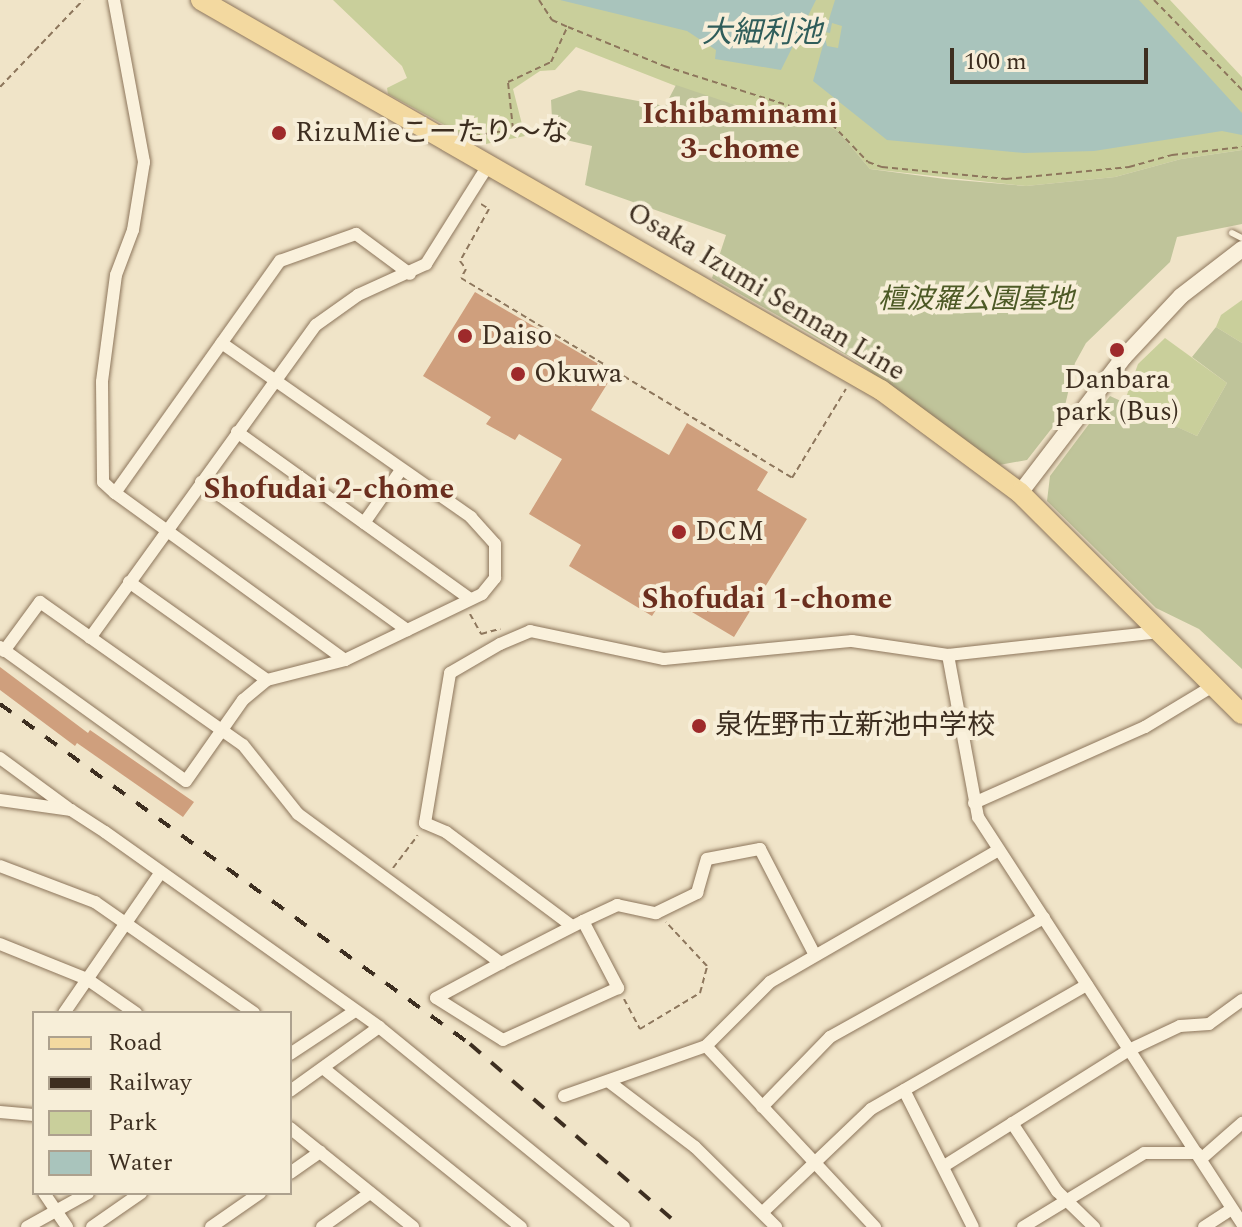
<!DOCTYPE html>
<meta charset="utf-8">
<style>
body{margin:0}
#map{position:relative;width:1242px;height:1227px;overflow:hidden;background:#f0e4c8;font-family:Spectral,"Noto Sans JP",serif}
div>[style]{position:absolute}
[style*='--x']{left:calc(var(--x)*1px);top:calc(var(--y)*1px);width:calc(var(--w)*1px);rotate:calc(var(--a)*1deg)}
.green>*{inset:0;background:#c9cf9b}
.cemetery>*{inset:0;background:#bfc49a}
.water>*{inset:0;background:#a9c4bc}
.building>*{inset:0;background:#cf9f7d}
.path>*{height:2px;margin-top:-1px;transform-origin:0;background:repeating-linear-gradient(90deg,#8d765c 0 6px,transparent 0 10px)}
.roads{filter:drop-shadow(0 0 2px #8d765c) drop-shadow(0 0 2px #8d765c)}
.service>*{height:6px;margin:-3px;padding:0 3px;transform-origin:3px;border-radius:3px;background:#faf1dc}
.minor>*{height:12px;margin:-6px;padding:0 6px;transform-origin:6px;border-radius:6px;background:#faf1dc}
.tertiary>*{height:16px;margin:-8px;padding:0 8px;transform-origin:8px;border-radius:8px;background:#faf1dc}
.primary>*{height:20px;margin:-10px;padding:0 10px;transform-origin:10px;border-radius:10px;background:#f3d9a0}
.rail>*{height:4px;margin-top:-2px;transform-origin:0;background:repeating-linear-gradient(90deg,#3d2e20 0 14px,transparent 0 28px)}
.dots>*{width:22px;height:22px;translate:-50% -50%;box-sizing:border-box;border:4px solid #f7eed8;border-radius:50%}
span{translate:-50% -50%;white-space:nowrap;text-align:center;line-height:1.15;-webkit-text-stroke:8px #f7eed8;paint-order:stroke}
.poi-label{font-size:28px;color:#3d2e20}
.left{translate:0 -50%;text-align:left}
.street-label{font-size:28px;color:#3d2e20}
.park-label{font-size:28px;color:#4d5a26;font-style:italic}
.water-label{font-size:30px;color:#2f5d5a;font-style:italic}
.neighbourhood-label{font-size:30px;color:#6b2e1e;font-weight:700}
.legend{position:absolute;left:32px;top:1011px;width:260px;height:184px;box-sizing:border-box;background:#f7eed8;border:2px solid #ada18e;margin:0;padding:10px 14px;list-style:none;font-size:24px;color:#3d2e20}
.legend li{display:flex;align-items:center;gap:16px;height:40px}
.legend b{width:40px;border:2px solid #ada18e}
.scale{position:absolute;left:950px;top:48px;width:198px;height:36px;box-sizing:border-box;border:4px solid #3d2e20;border-top:0;padding-left:10px;font-size:24px;line-height:28px;white-space:nowrap;color:#3d2e20;-webkit-text-stroke:6px #f7eed8;paint-order:stroke}
</style>
<div id="map">
<div class="green">
<div style="clip-path:polygon(333px 0,1170px 0,1242px 77px,1242px 150px,1181px 159px,1115px 177px,1026px 186px,870px 169px,838px 131px,824px 124px,709px 99px,576px 47px,555px 70px,540px 71px,513px 89px,525px 136px,481px 145px,388px 94px,387px 88px,407px 78px,402px 66px)"></div>
<div style="clip-path:polygon(1242px 300px,1242px 343px,1216px 327px,1221px 315px)"></div>
<div style="clip-path:polygon(1165px 338px,1227px 383px,1197px 436px,1124px 403px,1138px 364px)"></div>
</div>
<div class="cemetery">
<div style="clip-path:polygon(676px 85px,750px 110px,824px 124px,838px 131px,870px 169px,945px 179px,1026px 186px,1115px 177px,1181px 159px,1242px 150px,1242px 224px,1177px 237px,1170px 262px,1086px 343px,1075px 363px,1063px 414px,1027px 460px,999px 465px,850px 357px,712px 278px,726px 235px,585px 185px,592px 146px,553px 137px,551px 100px,579px 90px,665px 106px)"></div>
<div style="clip-path:polygon(1216px 327px,1242px 343px,1242px 669px,1199px 629px,1156px 608px,1047px 501px,1050px 476px,1110px 396px,1197px 436px,1227px 383px,1192px 357px)"></div>
</div>
<div class="water">
<div style="clip-path:polygon(560px 0,816px 0,781px 70px,715px 59px,716px 50px,687px 31px)"></div>
<div style="clip-path:polygon(835px 0,1139px 0,1242px 113px,1242px 135px,1222px 131px,1094px 151px,1024px 153px,887px 140px,813px 81px,825px 38px,827px 46px,838px 48px,842px 26px,832px 23px,830px 33px,825px 32px)"></div>
</div>
<div class="building">
<div style="clip-path:polygon(475px 292px,614px 373px,591px 410px,669px 455px,687px 423px,768px 472px,757px 490px,807px 519px,734px 637px,665px 596px,652px 616px,569px 566px,581px 545px,529px 514px,562px 459px,519px 434px,515px 440px,486px 424px,491px 417px,423px 376px)"></div>
<div style="clip-path:polygon(0 667px,88px 733px,90px 730px,194px 802px,183px 817px,77px 743px,75px 746px,0 690px)"></div>
</div>
<div class="path">
<div style="--x:539;--y:0;--w:24;--a:57"></div>
<div style="--x:552;--y:20;--w:17;--a:24"></div>
<div style="--x:568;--y:27;--w:104;--a:22.1"></div>
<div style="--x:664;--y:66;--w:169;--a:17.6"></div>
<div style="--x:825;--y:117;--w:62;--a:46.3"></div>
<div style="--x:868;--y:162;--w:15;--a:20"></div>
<div style="--x:882;--y:167;--w:125;--a:5.5"></div>
<div style="--x:1006;--y:179;--w:124;--a:-5.6"></div>
<div style="--x:1129;--y:167;--w:45;--a:-15.6"></div>
<div style="--x:1172;--y:155;--w:70;--a:-6.5"></div>
<div style="--x:1154;--y:0;--w:126;--a:45.6"></div>
<div style="--x:0;--y:87;--w:120;--a:-46.3"></div>
<div style="--x:474;--y:136;--w:40;--a:-10"></div>
<div style="--x:513;--y:129;--w:47;--a:-96.1"></div>
<div style="--x:508;--y:82;--w:47;--a:-24.9"></div>
<div style="--x:551;--y:62;--w:38;--a:-65"></div>
<div style="--x:481;--y:204;--w:9;--a:32"></div>
<div style="--x:489;--y:209;--w:60;--a:119.1"></div>
<div style="--x:460;--y:261;--w:10;--a:53"></div>
<div style="--x:466;--y:269;--w:10;--a:119"></div>
<div style="--x:461;--y:278;--w:387;--a:31.1"></div>
<div style="--x:792;--y:478;--w:104;--a:-58.8"></div>
<div style="--x:470;--y:614;--w:23;--a:61"></div>
<div style="--x:481;--y:634;--w:20;--a:-15"></div>
<div style="--x:393;--y:868;--w:41;--a:-52.9"></div>
<div style="--x:624;--y:999;--w:34;--a:62"></div>
<div style="--x:640;--y:1029;--w:70;--a:-31"></div>
<div style="--x:700;--y:993;--w:28;--a:-75"></div>
<div style="--x:707;--y:966;--w:60;--a:-133"></div>
</div>
<div class="roads">
<div class="service">
<div style="--x:1232;--y:233;--w:11;--a:27"></div>
</div>
<div class="minor">
<div style="--x:114;--y:0;--w:165;--a:79.5"></div>
<div style="--x:144;--y:162;--w:69;--a:99.2"></div>
<div style="--x:133;--y:230;--w:48;--a:110.7"></div>
<div style="--x:116;--y:275;--w:108;--a:97.5"></div>
<div style="--x:102;--y:382;--w:100;--a:89.4"></div>
<div style="--x:103;--y:482;--w:16;--a:43"></div>
<div style="--x:237;--y:432;--w:287;--a:35.6"></div>
<div style="--x:201;--y:482;--w:254;--a:35.7"></div>
<div style="--x:364;--y:523;--w:65;--a:-55.1"></div>
<div style="--x:129;--y:582;--w:169;--a:35.4"></div>
<div style="--x:90;--y:638;--w:386;--a:-54.2"></div>
<div style="--x:316;--y:325;--w:52;--a:-35.5"></div>
<div style="--x:358;--y:295;--w:75;--a:-24.5"></div>
<div style="--x:426;--y:264;--w:118;--a:-57.8"></div>
<div style="--x:0;--y:647;--w:229;--a:35.8"></div>
<div style="--x:186;--y:781;--w:99;--a:-54.9"></div>
<div style="--x:243;--y:700;--w:31;--a:-40"></div>
<div style="--x:267;--y:680;--w:81;--a:-14.4"></div>
<div style="--x:345;--y:660;--w:152;--a:-25.7"></div>
<div style="--x:482;--y:594;--w:21;--a:-51"></div>
<div style="--x:495;--y:578;--w:34;--a:-90"></div>
<div style="--x:495;--y:544;--w:36;--a:-132"></div>
<div style="--x:471;--y:517;--w:304;--a:-145.1"></div>
<div style="--x:4;--y:651;--w:61;--a:-53.7"></div>
<div style="--x:40;--y:602;--w:248;--a:35.2"></div>
<div style="--x:243;--y:745;--w:88;--a:51.4"></div>
<div style="--x:298;--y:814;--w:252;--a:36.3"></div>
<div style="--x:948;--y:655;--w:165;--a:79.5"></div>
<div style="--x:978;--y:817;--w:485;--a:57"></div>
<div style="--x:345;--y:660;--w:284;--a:-144"></div>
<div style="--x:115;--y:493;--w:285;--a:-54.6"></div>
<div style="--x:280;--y:261;--w:81;--a:-19.6"></div>
<div style="--x:356;--y:234;--w:67;--a:36.5"></div>
<div style="--x:0;--y:758;--w:84;--a:36.3"></div>
<div style="--x:0;--y:800;--w:72;--a:8"></div>
<div style="--x:71;--y:810;--w:40;--a:32.9"></div>
<div style="--x:105;--y:832;--w:336;--a:35.4"></div>
<div style="--x:379;--y:1027;--w:316;--a:39.2"></div>
<div style="--x:974;--y:803;--w:187;--a:-24"></div>
<div style="--x:1145;--y:727;--w:79;--a:-31.1"></div>
<div style="--x:0;--y:866;--w:102;--a:20.8"></div>
<div style="--x:95;--y:902;--w:194;--a:34.9"></div>
<div style="--x:583;--y:921;--w:76;--a:62.4"></div>
<div style="--x:618;--y:988;--w:126;--a:155.7"></div>
<div style="--x:503;--y:1040;--w:79;--a:-147.9"></div>
<div style="--x:436;--y:998;--w:74;--a:-28.3"></div>
<div style="--x:501;--y:963;--w:92;--a:-27.1"></div>
<div style="--x:583;--y:921;--w:38;--a:-25"></div>
<div style="--x:617;--y:905;--w:40;--a:12"></div>
<div style="--x:656;--y:913;--w:46;--a:-26"></div>
<div style="--x:697;--y:893;--w:35;--a:-74"></div>
<div style="--x:707;--y:859;--w:54;--a:-10.7"></div>
<div style="--x:760;--y:849;--w:119;--a:62.6"></div>
<div style="--x:572;--y:926;--w:157;--a:-143.3"></div>
<div style="--x:446;--y:832;--w:23;--a:-157"></div>
<div style="--x:425;--y:823;--w:152;--a:-80.5"></div>
<div style="--x:450;--y:673;--w:58;--a:-30.1"></div>
<div style="--x:500;--y:644;--w:33;--a:-23"></div>
<div style="--x:530;--y:631;--w:137;--a:11.8"></div>
<div style="--x:664;--y:659;--w:189;--a:-5.5"></div>
<div style="--x:852;--y:641;--w:97;--a:8.3"></div>
<div style="--x:948;--y:655;--w:213;--a:-6.2"></div>
<div style="--x:0;--y:944;--w:94;--a:21.9"></div>
<div style="--x:87;--y:979;--w:60;--a:34.8"></div>
<div style="--x:64;--y:1013;--w:171;--a:-55.5"></div>
<div style="--x:706;--y:1046;--w:248;--a:47"></div>
<div style="--x:290;--y:1054;--w:78;--a:-33.5"></div>
<div style="--x:323;--y:1068;--w:254;--a:38.8"></div>
<div style="--x:608;--y:1081;--w:109;--a:37.2"></div>
<div style="--x:695;--y:1147;--w:114;--a:44.6"></div>
<div style="--x:904;--y:1090;--w:153;--a:63.3"></div>
<div style="--x:290;--y:1091;--w:110;--a:-35.7"></div>
<div style="--x:564;--y:1096;--w:151;--a:-19.4"></div>
<div style="--x:706;--y:1046;--w:91;--a:-45"></div>
<div style="--x:770;--y:982;--w:264;--a:-30"></div>
<div style="--x:762;--y:1107;--w:98;--a:-45.8"></div>
<div style="--x:830;--y:1037;--w:245;--a:-29.1"></div>
<div style="--x:0;--y:1112;--w:34;--a:5"></div>
<div style="--x:1012;--y:1123;--w:82;--a:56.5"></div>
<div style="--x:1057;--y:1191;--w:52;--a:44.2"></div>
<div style="--x:290;--y:1128;--w:158;--a:38.8"></div>
<div style="--x:1201;--y:1159;--w:55;--a:-41.3"></div>
<div style="--x:944;--y:1166;--w:218;--a:-32.1"></div>
<div style="--x:1129;--y:1050;--w:56;--a:-25.2"></div>
<div style="--x:1180;--y:1026;--w:29;--a:-4"></div>
<div style="--x:1209;--y:1024;--w:41;--a:-36"></div>
<div style="--x:290;--y:1173;--w:37;--a:-35"></div>
<div style="--x:44;--y:1193;--w:41;--a:55.9"></div>
<div style="--x:764;--y:1211;--w:148;--a:-43.6"></div>
<div style="--x:871;--y:1109;--w:249;--a:-29.9"></div>
<div style="--x:27;--y:1227;--w:70;--a:-29.1"></div>
<div style="--x:92;--y:1227;--w:60;--a:-34.8"></div>
<div style="--x:211;--y:1227;--w:60;--a:-34.8"></div>
<div style="--x:322;--y:1227;--w:59;--a:-35.3"></div>
<div style="--x:1023;--y:1227;--w:142;--a:-31.4"></div>
<div style="--x:1144;--y:1153;--w:53;--a:0"></div>
<div style="--x:1204;--y:1227;--w:33;--a:-33"></div>
</div>
<div class="tertiary">
<div style="--x:1020;--y:493;--w:171;--a:-52.6"></div>
<div style="--x:1124;--y:357;--w:83;--a:-46.9"></div>
<div style="--x:1181;--y:296;--w:77;--a:-37.6"></div>
</div>
<div class="primary">
<div style="--x:201;--y:0;--w:784;--a:29.84"></div>
<div style="--x:881;--y:390;--w:173;--a:36.5"></div>
<div style="--x:1020;--y:493;--w:313;--a:44.9"></div>
</div>
</div>
<div class="rail">
<div style="--x:0;--y:704;--w:580;--a:35.88"></div>
<div style="--x:470;--y:1044;--w:279;--a:40.9"></div>
</div>
<div class="dots">
<div style="left:279px;top:133px;background:#9e2a2b"></div>
<div style="left:465px;top:336px;background:#9e2a2b"></div>
<div style="left:1117px;top:350px;background:#9e2a2b"></div>
<div style="left:518px;top:374px;background:#9e2a2b"></div>
<div style="left:679px;top:532px;background:#9e2a2b"></div>
<div style="left:699px;top:726px;background:#9e2a2b"></div>
</div>
<div class="poi-label">
<span class="left" style="left:295px;top:133px">RizuMieこーたり～な</span>
<span class="left" style="left:481px;top:336px">Daiso</span>
<span class="left" style="left:534px;top:374px">Okuwa</span>
<span style="left:1117px;top:396px">Danbara<br>park (Bus)</span>
<span class="left" style="left:695px;top:532px">DCM</span>
<span class="left" style="left:715px;top:726px">泉佐野市立新池中学校</span>
</div>
<div class="street-label">
<span style="left:766px;top:292px;rotate:31deg">Osaka Izumi Sennan Line</span>
</div>
<div class="park-label">
<span style="left:976px;top:300px">檀波羅公園墓地</span>
</div>
<div class="water-label">
<span style="left:762px;top:33px">大細利池</span>
</div>
<div class="neighbourhood-label">
<span style="left:740px;top:131px">Ichibaminami<br>3-chome</span>
<span style="left:329px;top:489px">Shofudai 2-chome</span>
<span style="left:767px;top:599px">Shofudai 1-chome</span>
</div>
<ul class="legend">
<li><b style="height:10px;background:#f3d9a0"></b>Road</li>
<li><b style="height:10px;background:#3d2e20"></b>Railway</li>
<li><b style="height:22px;background:#c9cf9b"></b>Park</li>
<li><b style="height:22px;background:#a9c4bc"></b>Water</li>
</ul>
<div class="scale">100 m</div>
</div>
